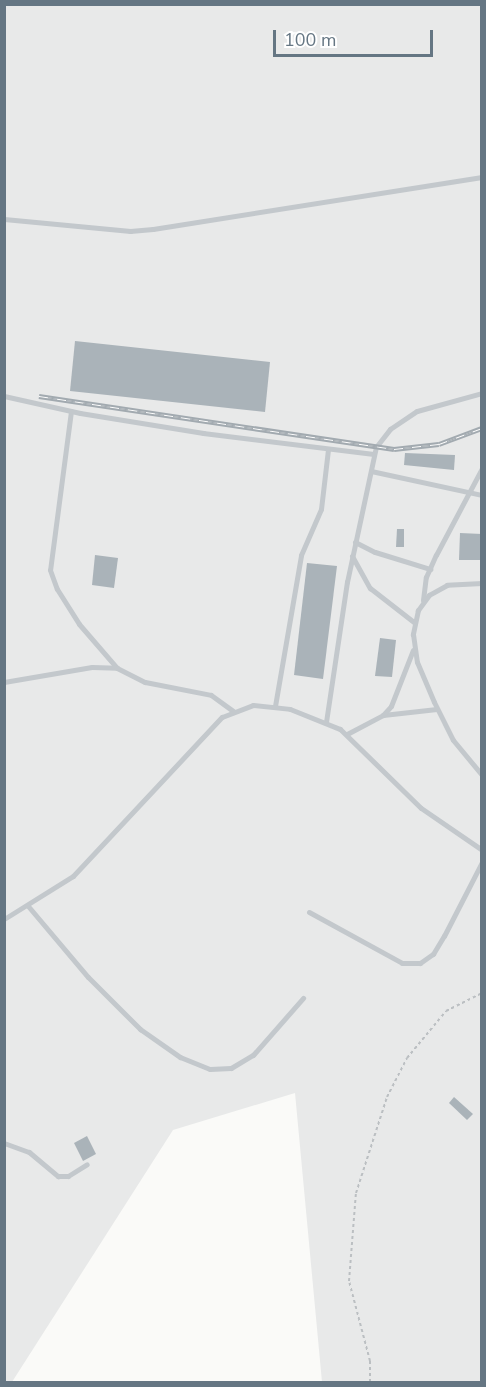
<!DOCTYPE html>
<style>
body{margin:0}
#map{position:relative;width:486px;height:1387px;overflow:hidden;background:#fafaf8;font-family:"Nunito Sans",sans-serif}
div>[style]{position:absolute}
[style*='--x']{left:calc(var(--x)*1px);top:calc(var(--y)*1px);width:calc(var(--w)*1px);rotate:calc(var(--a)*1deg)}
.built>*{inset:0;background:#e8e9e9}
.building>*{inset:0;background:#aab3b9}
.path>*{height:2px;margin-top:-1px;transform-origin:0;background:repeating-linear-gradient(90deg,#bbbfc2 0 3px,transparent 0 6px)}
.lane>*{height:5px;margin:-2.5px;padding:0 2.5px;transform-origin:2.5px;border-radius:2.5px;background:#c3c8cc}
.rail>*{height:5px;margin-top:-2.5px;transform-origin:0;background:repeating-linear-gradient(90deg,#fff 0 9px,#a2aab0 0 18px);box-sizing:border-box;border-block:2px solid #a2aab0}
span{translate:-50% -50%;white-space:nowrap;text-align:center;line-height:1.15;-webkit-text-stroke:6px #fff;paint-order:stroke}
.frame{position:absolute;inset:0;border:6px solid #657683;pointer-events:none}
.scale{position:absolute;left:273px;top:30px;width:160px;height:27px;box-sizing:border-box;border:3px solid #657683;border-top:0;padding-left:8px;font-size:18px;line-height:21px;white-space:nowrap;color:#657683;-webkit-text-stroke:4px #fff;paint-order:stroke}
</style>
<div id="map">
<div class="built">
<div style="clip-path:polygon(4px 5px,481px 5px,481px 1382px,322px 1382px,295px 1093px,173px 1130px,12px 1382px,5px 1381px)"></div>
</div>
<div class="building">
<div style="clip-path:polygon(75px 341px,270px 362px,265px 412px,70px 391px)"></div>
<div style="clip-path:polygon(405px 453px,455px 455px,454px 470px,404px 465px)"></div>
<div style="clip-path:polygon(397px 529px,404px 529px,404px 547px,396px 547px)"></div>
<div style="clip-path:polygon(460px 533px,482px 534px,482px 560px,459px 560px)"></div>
<div style="clip-path:polygon(95px 555px,118px 558px,114px 588px,92px 585px)"></div>
<div style="clip-path:polygon(307px 563px,337px 566px,323px 679px,294px 675px)"></div>
<div style="clip-path:polygon(380px 638px,396px 640px,392px 677px,375px 676px)"></div>
<div style="clip-path:polygon(454px 1097px,473px 1114px,467px 1120px,449px 1103px)"></div>
<div style="clip-path:polygon(87px 1136px,96px 1154px,83px 1161px,74px 1143px)"></div>
</div>
<div class="path">
<div style="--x:370;--y:1382;--w:21;--a:-90"></div>
<div style="--x:370;--y:1361;--w:83;--a:-104.7"></div>
<div style="--x:349;--y:1281;--w:88;--a:-85.5"></div>
<div style="--x:356;--y:1193;--w:101;--a:-72.1"></div>
<div style="--x:387;--y:1097;--w:44;--a:-62.9"></div>
<div style="--x:407;--y:1058;--w:61;--a:-50.3"></div>
<div style="--x:446;--y:1011;--w:40;--a:-26.6"></div>
</div>
<div class="lane">
<div style="--x:4;--y:219;--w:127;--a:5.4"></div>
<div style="--x:130;--y:231;--w:23;--a:-5"></div>
<div style="--x:153;--y:229;--w:333;--a:-9"></div>
<div style="--x:4;--y:396;--w:78;--a:12.6"></div>
<div style="--x:80;--y:413;--w:125;--a:9.2"></div>
<div style="--x:203;--y:433;--w:172;--a:7"></div>
<div style="--x:71;--y:411;--w:160;--a:97.5"></div>
<div style="--x:50;--y:570;--w:20;--a:70"></div>
<div style="--x:57;--y:589;--w:41;--a:57.8"></div>
<div style="--x:79;--y:624;--w:58;--a:49.2"></div>
<div style="--x:371;--y:471;--w:114;--a:12.2"></div>
<div style="--x:355;--y:542;--w:22;--a:27"></div>
<div style="--x:375;--y:552;--w:58;--a:17.2"></div>
<div style="--x:352;--y:556;--w:37;--a:61"></div>
<div style="--x:370;--y:588;--w:57;--a:37.9"></div>
<div style="--x:482;--y:583;--w:35;--a:177"></div>
<div style="--x:447;--y:585;--w:21;--a:151"></div>
<div style="--x:429;--y:595;--w:19;--a:126"></div>
<div style="--x:418;--y:610;--w:25;--a:102"></div>
<div style="--x:413;--y:634;--w:28;--a:82"></div>
<div style="--x:417;--y:662;--w:43;--a:67"></div>
<div style="--x:434;--y:702;--w:42;--a:63.4"></div>
<div style="--x:453;--y:740;--w:45;--a:50.4"></div>
<div style="--x:423;--y:600;--w:23;--a:-83"></div>
<div style="--x:426;--y:577;--w:24;--a:-66"></div>
<div style="--x:436;--y:555;--w:98;--a:-62.1"></div>
<div style="--x:4;--y:682;--w:89;--a:-9.7"></div>
<div style="--x:92;--y:667;--w:25;--a:2"></div>
<div style="--x:117;--y:668;--w:31;--a:27"></div>
<div style="--x:145;--y:682;--w:67;--a:11.1"></div>
<div style="--x:211;--y:695;--w:27;--a:36"></div>
<div style="--x:275;--y:706;--w:153;--a:-80.2"></div>
<div style="--x:301;--y:555;--w:50;--a:-66.5"></div>
<div style="--x:321;--y:509;--w:60;--a:-83.3"></div>
<div style="--x:383;--y:715;--w:54;--a:-6.3"></div>
<div style="--x:326;--y:722;--w:142;--a:-81.5"></div>
<div style="--x:347;--y:582;--w:138;--a:-77.9"></div>
<div style="--x:376;--y:447;--w:23;--a:-52"></div>
<div style="--x:390;--y:429;--w:32;--a:-34"></div>
<div style="--x:417;--y:411;--w:67;--a:-15.5"></div>
<div style="--x:347;--y:734;--w:41;--a:-27.8"></div>
<div style="--x:383;--y:715;--w:12;--a:-48"></div>
<div style="--x:391;--y:706;--w:60;--a:-68.6"></div>
<div style="--x:28;--y:906;--w:93;--a:49.8"></div>
<div style="--x:88;--y:977;--w:74;--a:45"></div>
<div style="--x:140;--y:1029;--w:49;--a:35"></div>
<div style="--x:180;--y:1057;--w:32;--a:22"></div>
<div style="--x:210;--y:1069;--w:21;--a:-3"></div>
<div style="--x:231;--y:1068;--w:26;--a:-31"></div>
<div style="--x:253;--y:1055;--w:76;--a:-48.7"></div>
<div style="--x:309;--y:912;--w:106;--a:28.7"></div>
<div style="--x:402;--y:963;--w:18;--a:0"></div>
<div style="--x:420;--y:963;--w:16;--a:-35"></div>
<div style="--x:433;--y:954;--w:21;--a:-59"></div>
<div style="--x:444;--y:936;--w:83;--a:-62.8"></div>
<div style="--x:4;--y:919;--w:81;--a:-31.9"></div>
<div style="--x:73;--y:876;--w:218;--a:-46.9"></div>
<div style="--x:222;--y:717;--w:33;--a:-21"></div>
<div style="--x:253;--y:705;--w:37;--a:6"></div>
<div style="--x:290;--y:709;--w:54;--a:21.8"></div>
<div style="--x:340;--y:729;--w:113;--a:44.3"></div>
<div style="--x:421;--y:808;--w:74;--a:34.5"></div>
<div style="--x:4;--y:1143;--w:27;--a:20"></div>
<div style="--x:29;--y:1152;--w:38;--a:40"></div>
<div style="--x:58;--y:1176;--w:10;--a:0"></div>
<div style="--x:68;--y:1176;--w:22;--a:-32"></div>
</div>
<div class="rail">
<div style="--x:39;--y:396;--w:359;--a:8.5"></div>
<div style="--x:394;--y:449;--w:45;--a:-6.3"></div>
<div style="--x:439;--y:444;--w:46;--a:-20.4"></div>
</div>
<div class="frame"></div>
<div class="scale">100 m</div>
</div>
